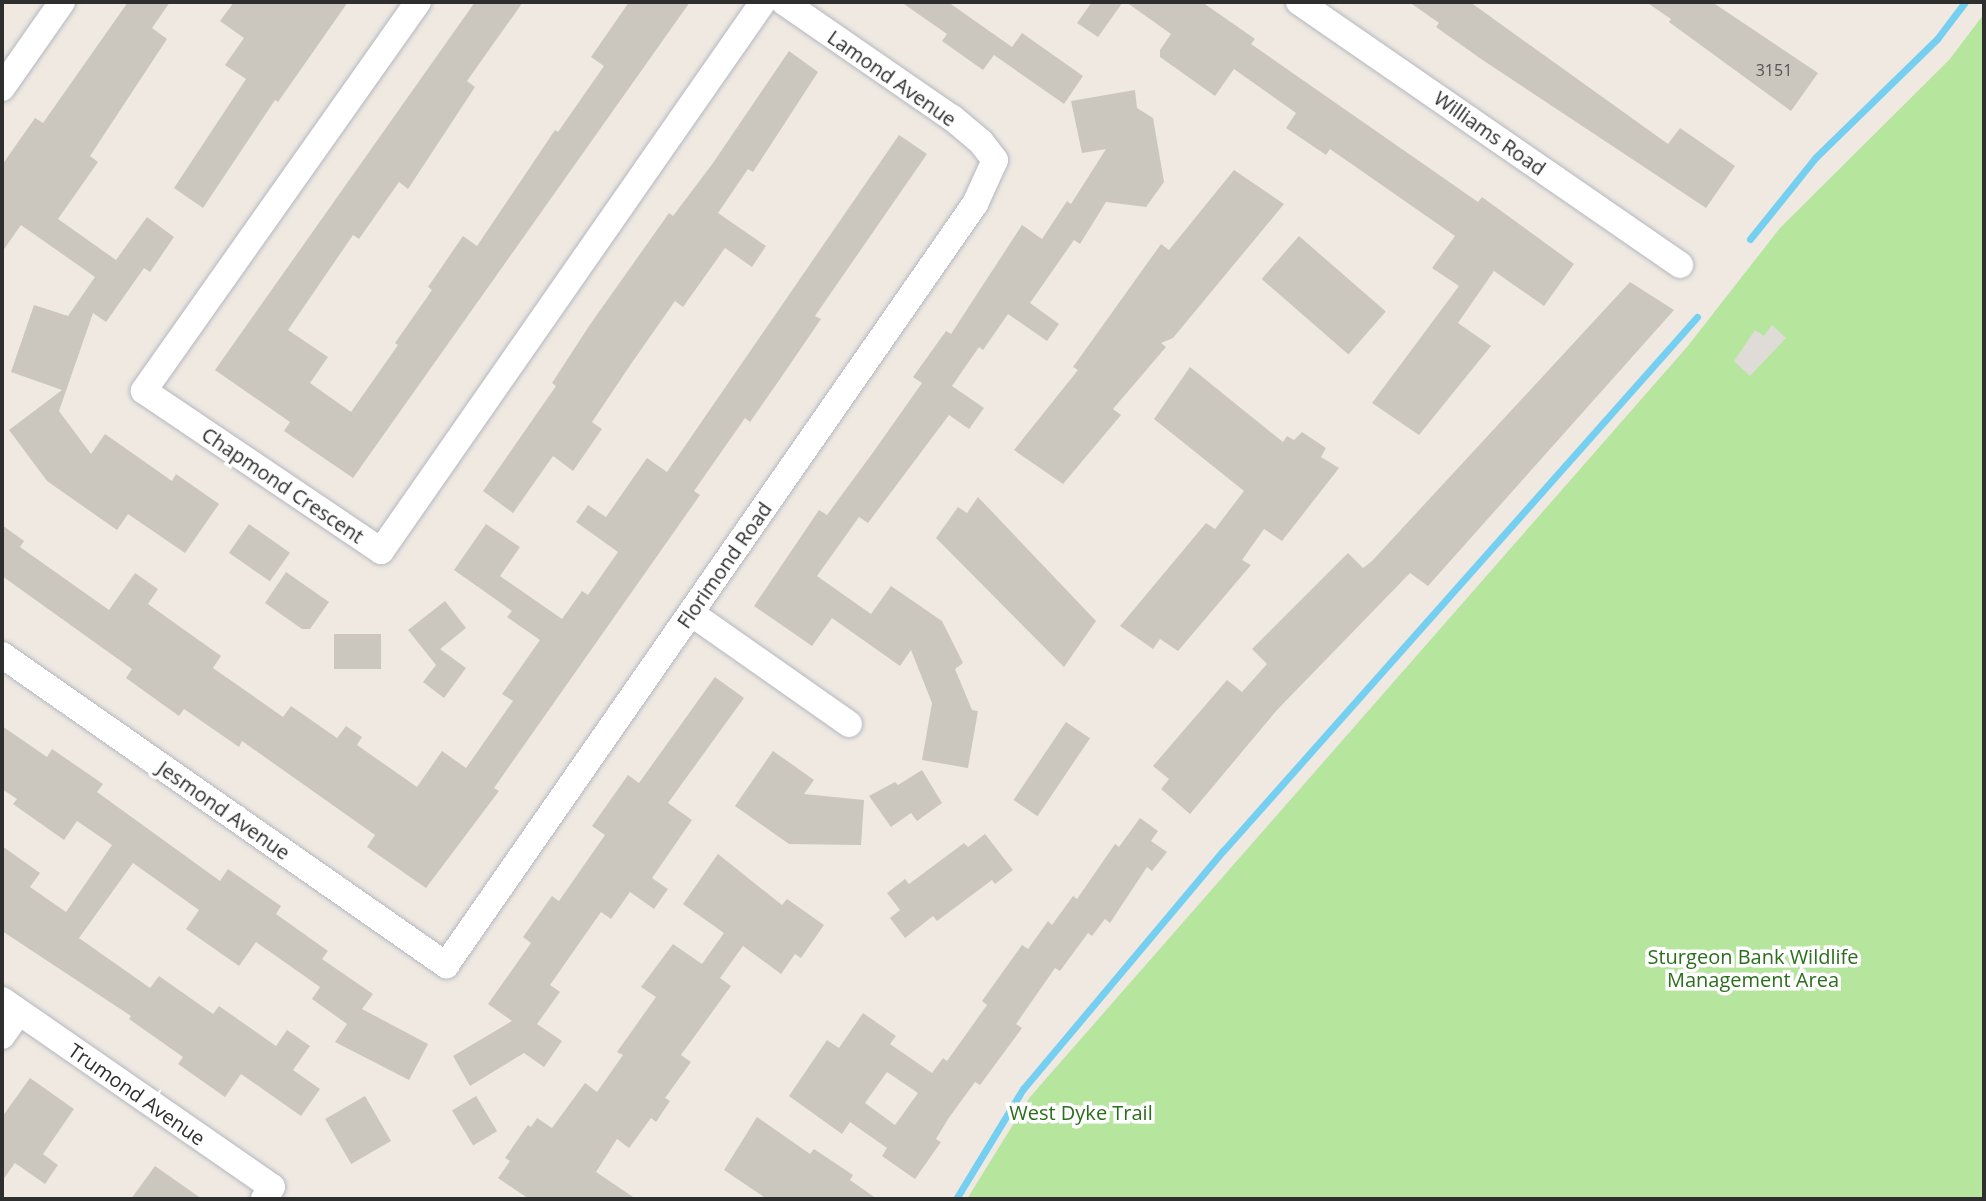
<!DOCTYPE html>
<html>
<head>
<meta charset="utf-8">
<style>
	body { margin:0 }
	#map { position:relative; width:1986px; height:1201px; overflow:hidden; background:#efe9e1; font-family:"Open Sans",sans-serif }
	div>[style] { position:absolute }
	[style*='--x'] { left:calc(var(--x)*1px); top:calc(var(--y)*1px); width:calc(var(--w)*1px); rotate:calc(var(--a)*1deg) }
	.green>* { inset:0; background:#b6e59e }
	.plaza>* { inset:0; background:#dfdcd8 }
	.stream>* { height:7px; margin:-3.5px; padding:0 3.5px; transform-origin:3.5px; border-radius:3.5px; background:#75cff0 }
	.building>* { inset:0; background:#cbc7bf; transform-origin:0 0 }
	.roads { filter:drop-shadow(0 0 2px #b4b7c1) drop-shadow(0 0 2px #b4b7c1) }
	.minor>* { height:26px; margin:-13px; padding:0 13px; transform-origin:13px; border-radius:13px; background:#fff }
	span { translate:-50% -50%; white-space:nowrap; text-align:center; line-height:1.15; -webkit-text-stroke:7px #fff; paint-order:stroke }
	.number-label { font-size:16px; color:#555452 }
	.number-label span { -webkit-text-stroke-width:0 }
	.street-label { font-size:20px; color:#2e2e2e }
	.park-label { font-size:20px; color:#2c6e1b }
	.frame { position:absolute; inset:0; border:4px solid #2e2e2e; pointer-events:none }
</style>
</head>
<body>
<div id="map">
	<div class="green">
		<div style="clip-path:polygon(1984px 14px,1984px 1199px,967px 1199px,1030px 1097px,1687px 347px,1780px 228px,1949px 60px)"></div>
	</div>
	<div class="plaza">
		<div style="clip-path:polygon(1772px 325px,1786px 338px,1750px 376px,1734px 361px,1755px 330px,1764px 336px)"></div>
	</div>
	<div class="stream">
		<div style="--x:1750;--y:239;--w:105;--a:-51.2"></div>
		<div style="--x:1816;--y:157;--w:169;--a:-44.3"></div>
		<div style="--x:1937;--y:39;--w:46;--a:-52.9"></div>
		<div style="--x:956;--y:1199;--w:129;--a:-58.7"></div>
		<div style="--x:1023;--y:1089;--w:311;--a:-50"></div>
		<div style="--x:1223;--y:851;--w:714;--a:-48.41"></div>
	</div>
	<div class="building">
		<div style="clip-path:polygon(128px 2px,170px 2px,152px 28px,167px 39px,90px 156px,98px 162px,58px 219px,116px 260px,147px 217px,174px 237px,150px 272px,144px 268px,106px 322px,93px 313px,59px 411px,91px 454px,105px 434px,172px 481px,176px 474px,219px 504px,185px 553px,128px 514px,117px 530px,47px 481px,9px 430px,62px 390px,11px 372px,34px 305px,68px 316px,95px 277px,21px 225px,2px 252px,2px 165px,35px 118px,43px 123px)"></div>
		<div style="clip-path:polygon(234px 2px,348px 2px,278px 102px,275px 100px,203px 208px,174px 188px,246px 79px,225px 65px,244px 38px,220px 21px)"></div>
		<div style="clip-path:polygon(475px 2px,523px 2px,467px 81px,475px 87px,408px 189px,399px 182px,359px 239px,353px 235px,288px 330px,328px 357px,310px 383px,351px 412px,398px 345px,395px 343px,432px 290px,428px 287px,463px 236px,477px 246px,555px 130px,558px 132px,604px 66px,591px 57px,629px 2px,690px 2px,353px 478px,284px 431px,290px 422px,215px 370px)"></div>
		<div style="clip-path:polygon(901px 2px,948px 2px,1012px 47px,1022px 33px,1083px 76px,1064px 104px,994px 55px,983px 70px,942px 41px,947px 34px)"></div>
		<div style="clip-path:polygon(1092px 2px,1123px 2px,1098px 37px,1077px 23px)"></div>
		<div style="clip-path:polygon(1126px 2px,1202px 2px,1255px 39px,1251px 44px,1478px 202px,1482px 197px,1574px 264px,1544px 306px,1494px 271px,1458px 323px,1491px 346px,1419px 435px,1372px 403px,1459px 286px,1432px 268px,1455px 236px,1330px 149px,1326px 155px,1286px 128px,1296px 113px,1234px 69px,1215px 96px,1160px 57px,1160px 50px,1171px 34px)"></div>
		<div style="clip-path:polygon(1409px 2px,1470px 2px,1668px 144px,1680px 128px,1735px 166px,1706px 208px,1481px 59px,1436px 27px,1439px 23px)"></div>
		<div style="clip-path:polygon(1646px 2px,1712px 2px,1818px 73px,1791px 111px,1669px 22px,1671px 19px)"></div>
		<div style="clip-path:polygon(789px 51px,818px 72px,753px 172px,748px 169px,718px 213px,766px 246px,752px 267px,725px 248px,683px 307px,675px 301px,631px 364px,592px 422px,602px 429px,573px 471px,553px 456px,513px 513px,483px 491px,556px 386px,552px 383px,589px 326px,669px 213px,673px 216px,713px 163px)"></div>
		<div style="clip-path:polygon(1135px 90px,1137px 108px,1153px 118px,1164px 182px,1146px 207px,1106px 202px,1080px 244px,1074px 240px,1030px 303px,1059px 324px,1047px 341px,1008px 314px,983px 350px,979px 347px,952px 386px,984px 408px,969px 429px,949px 415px,868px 523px,859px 517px,817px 576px,871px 614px,891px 586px,942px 621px,963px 663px,955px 669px,972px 710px,978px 711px,968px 768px,922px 760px,932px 703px,911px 650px,900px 666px,832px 618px,812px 646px,754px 606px,819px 510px,827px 515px,874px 451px,922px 383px,913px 377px,946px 331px,951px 334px,1022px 225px,1042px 239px,1067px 201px,1071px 204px,1106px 149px,1082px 153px,1071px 101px)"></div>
		<div style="clip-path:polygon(899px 135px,927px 154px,815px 316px,821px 319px,780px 379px,750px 422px,745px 418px,694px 491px,700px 495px,494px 788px,499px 791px,426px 888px,367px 847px,375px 835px,242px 741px,239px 747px,184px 709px,179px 716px,126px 678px,132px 669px,2px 576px,2px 525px,24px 541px,20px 547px,109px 610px,135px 573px,158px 589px,148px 604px,221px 656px,213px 668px,283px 717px,291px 706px,337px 738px,346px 726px,362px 737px,357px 745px,417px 787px,442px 751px,466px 768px,513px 701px,502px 694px,540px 640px,507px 617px,512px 611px,454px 570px,486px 524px,520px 547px,500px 576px,562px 619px,582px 591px,588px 595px,618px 552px,576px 522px,588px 505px,606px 517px,647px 458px,667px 472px)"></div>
		<div style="clip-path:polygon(1234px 170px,1284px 204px,1173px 338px,1161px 343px,1166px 347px,1113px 409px,1121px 415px,1063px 484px,1014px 450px,1078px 370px,1073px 367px,1161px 244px,1169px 250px)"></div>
		<div style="left:1299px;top:236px;width:115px;height:57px;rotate:41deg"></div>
		<div style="clip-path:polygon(1630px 282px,1674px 310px,1428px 586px,1410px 573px,1277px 710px,1190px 814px,1161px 789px,1169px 779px,1153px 766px,1227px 680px,1242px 692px,1267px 664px,1252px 649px,1348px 553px,1363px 568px,1372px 561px)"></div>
		<div style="clip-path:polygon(1190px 367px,1283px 442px,1287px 436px,1294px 440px,1302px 432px,1326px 448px,1321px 457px,1339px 468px,1282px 541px,1264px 529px,1242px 560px,1251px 565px,1178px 651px,1160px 639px,1153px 649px,1120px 626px,1206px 523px,1215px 529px,1244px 491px,1154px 419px)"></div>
		<div style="clip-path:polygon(978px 497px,1096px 621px,1064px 667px,936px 538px,958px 507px,967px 513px)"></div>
		<div style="left:249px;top:524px;width:50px;height:35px;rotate:35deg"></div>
		<div style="clip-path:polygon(286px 572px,329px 602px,310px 629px,302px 629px,265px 603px)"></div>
		<div style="clip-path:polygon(445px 601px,466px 628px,440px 649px,466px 668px,444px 698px,423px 682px,436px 665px,408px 630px)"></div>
		<div style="left:334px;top:634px;width:47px;height:35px"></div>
		<div style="clip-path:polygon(715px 677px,744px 698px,668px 803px,692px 820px,652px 878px,668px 889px,654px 909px,630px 892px,611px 919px,601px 912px,550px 985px,560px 992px,537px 1024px,562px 1041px,544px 1067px,524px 1053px,470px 1086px,453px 1056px,512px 1021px,488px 1004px,531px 943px,523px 937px,552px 896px,559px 901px,605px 835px,592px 826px,628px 775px,639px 783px)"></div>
		<div style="left:1066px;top:722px;width:29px;height:94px;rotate:34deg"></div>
		<div style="clip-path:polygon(2px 726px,47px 757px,52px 749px,103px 784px,97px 792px,220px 881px,228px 869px,281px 906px,276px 914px,328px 951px,322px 959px,373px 994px,362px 1009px,428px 1044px,409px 1080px,335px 1042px,347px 1024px,312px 999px,320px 987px,256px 942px,239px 966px,186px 929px,199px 910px,133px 863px,79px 938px,150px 988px,159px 976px,213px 1014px,219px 1006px,276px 1046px,287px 1030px,310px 1046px,293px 1070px,320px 1089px,301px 1116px,241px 1074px,225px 1097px,178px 1064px,183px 1057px,129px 1019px,131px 1016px,2px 931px,2px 846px,40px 873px,30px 887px,66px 912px,112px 845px,77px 821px,64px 840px,13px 804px,17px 799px,2px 789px)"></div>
		<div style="clip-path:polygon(773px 751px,814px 780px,804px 794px,864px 800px,861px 845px,789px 844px,735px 806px)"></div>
		<div style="clip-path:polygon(922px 770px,942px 803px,917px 821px,911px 813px,891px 827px,869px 796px,895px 782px,898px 785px)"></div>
		<div style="clip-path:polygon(evenodd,1140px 818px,1158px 831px,1151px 841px,1167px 852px,1152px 871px,1147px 867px,1110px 923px,1105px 919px,1092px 936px,1088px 933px,1060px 971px,1055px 968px,1016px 1024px,1022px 1028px,980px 1085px,975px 1082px,948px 1119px,936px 1139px,941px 1142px,915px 1179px,882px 1156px,887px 1148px,850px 1122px,842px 1134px,789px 1096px,827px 1040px,839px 1048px,863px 1013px,896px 1036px,890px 1044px,932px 1073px,943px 1058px,947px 1061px,987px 1005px,982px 1001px,1022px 945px,1028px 949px,1048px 921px,1052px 925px,1073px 896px,1077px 899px,1115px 844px,1119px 847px,1140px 818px,887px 1072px,918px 1093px,895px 1125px,865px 1103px,887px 1072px)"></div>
		<div style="clip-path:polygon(985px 834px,1013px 870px,995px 884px,992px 880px,937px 921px,933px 916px,905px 938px,890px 918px,900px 910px,887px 893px,905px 879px,909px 884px,964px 843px,968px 847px)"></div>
		<div style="clip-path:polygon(718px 854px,782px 905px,787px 899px,824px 925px,801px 958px,795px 954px,781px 974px,743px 946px,720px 978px,731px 986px,681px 1055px,691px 1062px,665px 1098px,670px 1101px,656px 1122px,651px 1118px,629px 1148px,617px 1139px,596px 1172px,636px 1199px,529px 1199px,498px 1178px,510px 1161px,505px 1158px,528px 1125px,531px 1127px,537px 1118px,552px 1128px,585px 1083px,597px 1092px,623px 1055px,617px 1052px,656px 997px,641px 987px,673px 944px,702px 964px,724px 933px,683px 904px)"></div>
		<div style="clip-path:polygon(30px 1078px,74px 1109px,43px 1154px,58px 1165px,45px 1184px,15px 1163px,2px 1181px,2px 1117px)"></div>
		<div style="left:365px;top:1096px;width:52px;height:46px;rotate:60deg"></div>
		<div style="left:476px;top:1096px;width:41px;height:28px;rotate:59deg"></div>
		<div style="clip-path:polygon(757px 1117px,810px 1154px,814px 1149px,853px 1175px,850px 1180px,877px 1199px,767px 1199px,724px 1170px)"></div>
		<div style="clip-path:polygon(155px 1166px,202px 1199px,131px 1199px)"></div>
	</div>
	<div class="roads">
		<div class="minor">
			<div style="--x:418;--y:2;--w:476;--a:125.2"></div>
			<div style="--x:144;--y:391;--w:286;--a:34"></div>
			<div style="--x:381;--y:551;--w:669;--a:-55.17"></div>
			<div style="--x:1299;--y:2;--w:463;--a:34.6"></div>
			<div style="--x:2;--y:88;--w:105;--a:-55.1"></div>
			<div style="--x:691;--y:613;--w:193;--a:35.1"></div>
			<div style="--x:2;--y:655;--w:542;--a:34.92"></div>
			<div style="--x:446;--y:965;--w:927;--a:-55.2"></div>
			<div style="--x:975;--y:204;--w:48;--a:-65.6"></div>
			<div style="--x:995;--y:160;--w:23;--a:-128"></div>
			<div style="--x:981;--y:142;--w:38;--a:-140"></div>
			<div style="--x:952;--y:118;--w:204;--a:-145.4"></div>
			<div style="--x:2;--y:1000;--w:328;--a:34.7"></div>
			<div style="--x:272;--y:1187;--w:14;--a:124"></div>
			<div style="--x:2;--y:1036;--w:29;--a:-55"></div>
		</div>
	</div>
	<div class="number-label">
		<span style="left:1774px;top:70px">3151</span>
	</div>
	<div class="street-label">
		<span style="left:892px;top:78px;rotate:35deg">Lamond Avenue</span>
		<span style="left:1490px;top:133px;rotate:35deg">Williams Road</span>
		<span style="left:283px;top:485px;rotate:34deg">Chapmond Crescent</span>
		<span style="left:724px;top:565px;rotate:-55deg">Florimond Road</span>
		<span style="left:224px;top:810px;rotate:35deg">Jesmond Avenue</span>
		<span style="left:137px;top:1094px;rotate:35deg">Trumond Avenue</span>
	</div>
	<div class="park-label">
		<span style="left:1753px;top:968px">Sturgeon Bank Wildlife<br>Management Area</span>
		<span style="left:1081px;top:1112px">West Dyke Trail</span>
	</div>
	<div class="frame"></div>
</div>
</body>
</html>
